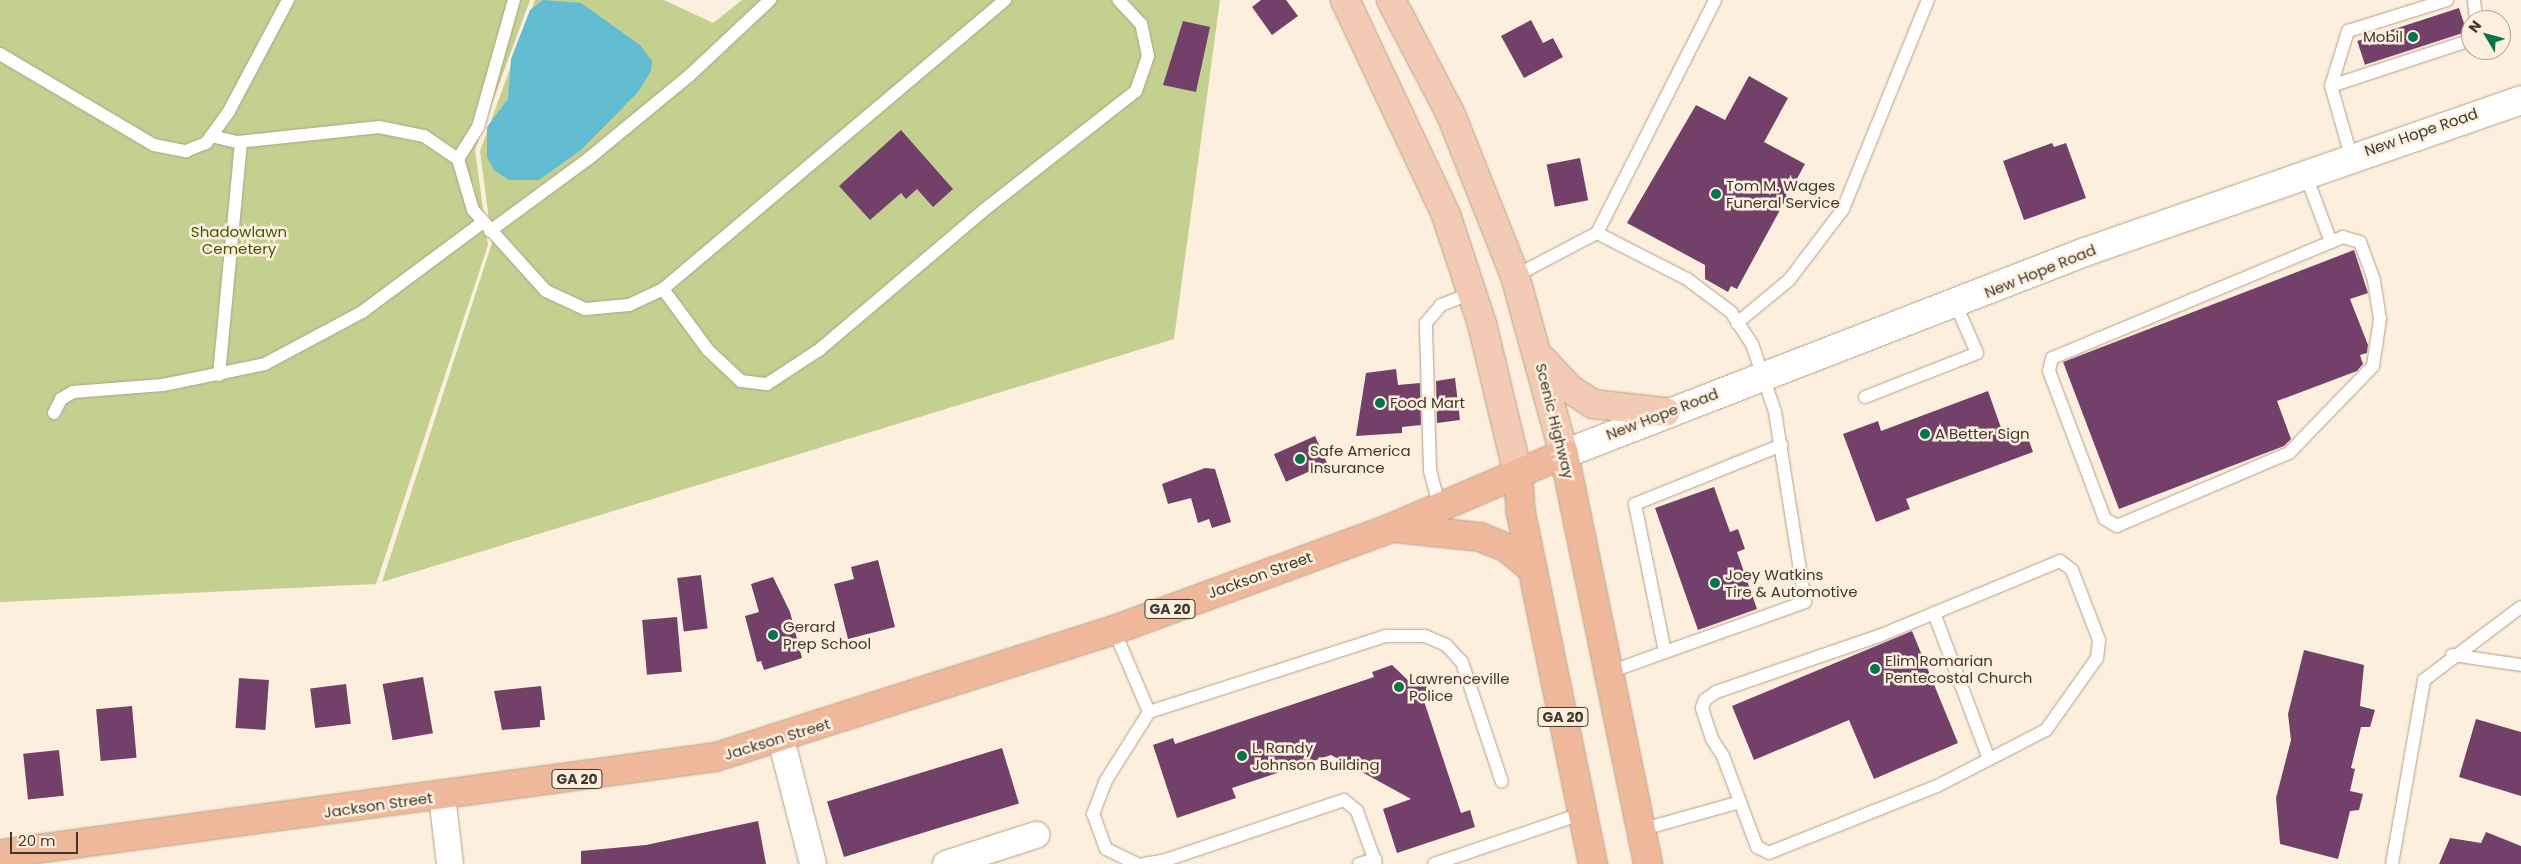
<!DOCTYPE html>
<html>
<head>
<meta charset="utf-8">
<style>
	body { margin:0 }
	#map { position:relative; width:2521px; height:864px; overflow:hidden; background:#fcefde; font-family:Poppins,sans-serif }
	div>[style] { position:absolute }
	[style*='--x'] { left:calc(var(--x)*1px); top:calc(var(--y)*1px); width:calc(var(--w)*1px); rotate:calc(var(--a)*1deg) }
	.green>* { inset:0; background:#c3d090 }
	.water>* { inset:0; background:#61bcd2 }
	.building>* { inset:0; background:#734069; transform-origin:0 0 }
	.roads { filter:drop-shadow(0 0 1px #b49f85) drop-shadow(0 0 1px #b49f85) }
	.service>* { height:12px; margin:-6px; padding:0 6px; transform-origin:6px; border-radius:6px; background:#fff }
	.minor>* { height:26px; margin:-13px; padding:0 13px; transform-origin:13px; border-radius:13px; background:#fff }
	.tertiary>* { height:28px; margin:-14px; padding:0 14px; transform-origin:14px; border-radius:14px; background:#fff }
	.primary>* { height:28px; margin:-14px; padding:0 14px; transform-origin:14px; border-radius:14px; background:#f3cab4 }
	.trunk>* { height:28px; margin:-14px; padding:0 14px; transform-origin:14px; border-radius:14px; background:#efb89b }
	.dots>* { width:14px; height:14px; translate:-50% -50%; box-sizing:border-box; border:2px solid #fcefde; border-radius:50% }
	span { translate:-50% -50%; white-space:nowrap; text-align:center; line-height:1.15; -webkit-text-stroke:5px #fcefde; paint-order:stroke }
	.shield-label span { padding:1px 4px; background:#fcefde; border:1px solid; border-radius:4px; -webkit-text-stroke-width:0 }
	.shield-label { font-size:14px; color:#41382d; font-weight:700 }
	.poi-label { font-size:15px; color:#41382d }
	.right { translate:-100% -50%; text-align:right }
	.left { translate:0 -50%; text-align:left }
	.street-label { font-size:15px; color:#41382d }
	.park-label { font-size:15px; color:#4a5502 }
	.north { position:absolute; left:2461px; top:10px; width:50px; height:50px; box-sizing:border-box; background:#fcefde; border:1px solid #b1a697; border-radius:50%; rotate:307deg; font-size:14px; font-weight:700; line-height:20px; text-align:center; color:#41382d }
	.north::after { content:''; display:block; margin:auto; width:18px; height:22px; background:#05744d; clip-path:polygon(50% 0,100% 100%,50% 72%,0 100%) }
	.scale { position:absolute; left:10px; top:832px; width:68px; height:22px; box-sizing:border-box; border:2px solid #41382d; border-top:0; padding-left:6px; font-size:15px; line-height:18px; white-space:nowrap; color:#41382d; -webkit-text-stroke:4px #fcefde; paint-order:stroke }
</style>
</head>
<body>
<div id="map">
	<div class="green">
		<div style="clip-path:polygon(0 0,530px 0,475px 150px,488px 245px,376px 584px,0 602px)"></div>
		<div style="clip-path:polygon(535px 0,664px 0,713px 23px,742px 0,1220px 0,1174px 339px,382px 582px,492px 243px,480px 151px)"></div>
	</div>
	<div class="water">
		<div style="clip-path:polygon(543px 0,581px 3px,640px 45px,652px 61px,651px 71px,638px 92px,581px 150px,539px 180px,509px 180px,494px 170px,487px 157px,487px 127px,508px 99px,511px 59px,530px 10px)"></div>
	</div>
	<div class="building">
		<div style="clip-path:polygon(1261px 0,1286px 0,1298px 16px,1272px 35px,1252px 7px)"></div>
		<div style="left:2459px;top:8px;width:25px;height:107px;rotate:72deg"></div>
		<div style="clip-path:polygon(1531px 20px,1543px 43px,1553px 38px,1563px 57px,1524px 78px,1501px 36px)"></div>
		<div style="clip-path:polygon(1183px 21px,1210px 27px,1196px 92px,1163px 85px)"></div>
		<div style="clip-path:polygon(1749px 76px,1788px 98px,1764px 142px,1805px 164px,1737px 289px,1731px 286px,1728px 292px,1705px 279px,1705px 265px,1627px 223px,1696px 105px,1725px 120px)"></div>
		<div style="clip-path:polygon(901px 130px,953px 189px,933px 207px,917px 189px,906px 199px,901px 193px,870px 220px,839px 186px)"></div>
		<div style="clip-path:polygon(2052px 143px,2054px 147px,2066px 143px,2086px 198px,2024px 220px,2003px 161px)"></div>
		<div style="left:1580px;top:158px;width:43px;height:34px;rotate:79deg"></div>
		<div style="clip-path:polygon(2354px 250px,2368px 293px,2350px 299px,2368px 345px,2367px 353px,2360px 355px,2363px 364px,2357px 371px,2277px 401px,2291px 439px,2284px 446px,2119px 509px,2063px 362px)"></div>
		<div style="clip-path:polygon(1396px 369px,1398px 385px,1420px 383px,1421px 425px,1402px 427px,1402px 433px,1356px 436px,1366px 373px)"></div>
		<div style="clip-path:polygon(1455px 378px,1460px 420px,1437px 423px,1436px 381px)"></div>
		<div style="clip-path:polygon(1988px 391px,2005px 439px,2026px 432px,2033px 452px,1906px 499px,1910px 509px,1876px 522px,1843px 434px,1878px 421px,1881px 431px)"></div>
		<div style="left:1315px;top:436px;width:30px;height:45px;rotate:66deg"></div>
		<div style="clip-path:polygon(1205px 468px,1215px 469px,1231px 522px,1212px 528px,1209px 519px,1198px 523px,1191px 498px,1168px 504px,1162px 484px)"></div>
		<div style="clip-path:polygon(1714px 487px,1730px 532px,1738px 529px,1745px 549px,1737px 552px,1757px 609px,1698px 630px,1655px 508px)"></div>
		<div style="clip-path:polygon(878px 560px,895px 627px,848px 639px,834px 584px,854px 579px,851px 567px)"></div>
		<div style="left:701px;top:575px;width:54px;height:24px;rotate:83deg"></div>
		<div style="clip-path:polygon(773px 577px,790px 612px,802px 658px,764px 670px,761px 661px,757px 662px,745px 616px,759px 612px,751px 584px)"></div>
		<div style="left:677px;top:617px;width:55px;height:35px;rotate:85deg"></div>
		<div style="clip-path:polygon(1912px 631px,1958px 743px,1874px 779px,1849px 720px,1754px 760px,1732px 706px)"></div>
		<div style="clip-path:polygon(2304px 650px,2364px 665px,2360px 706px,2375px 710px,2370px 727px,2361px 727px,2351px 768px,2355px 769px,2350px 791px,2363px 794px,2359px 810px,2350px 811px,2338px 859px,2280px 844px,2276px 798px,2291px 740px,2288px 714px)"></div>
		<div style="clip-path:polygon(1392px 665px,1414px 686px,1425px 682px,1431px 698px,1424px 701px,1461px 813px,1470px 810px,1475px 827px,1397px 853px,1383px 809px,1411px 799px,1331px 755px,1232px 788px,1236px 798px,1177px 818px,1153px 745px,1173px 738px,1175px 744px,1374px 677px,1372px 672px)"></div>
		<div style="left:423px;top:677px;width:57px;height:41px;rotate:80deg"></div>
		<div style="left:239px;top:678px;width:30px;height:50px;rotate:4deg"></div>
		<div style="left:346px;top:684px;width:40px;height:36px;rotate:83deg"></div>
		<div style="clip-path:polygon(541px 686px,545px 720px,540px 720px,540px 727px,502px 730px,494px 691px)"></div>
		<div style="left:132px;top:706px;width:52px;height:36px;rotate:85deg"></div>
		<div style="clip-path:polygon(2476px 719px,2521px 732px,2521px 796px,2459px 777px)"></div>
		<div style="left:1002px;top:748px;width:58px;height:183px;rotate:73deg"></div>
		<div style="left:59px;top:750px;width:46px;height:36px;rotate:84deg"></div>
		<div style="clip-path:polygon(758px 821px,766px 864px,581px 864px,581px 851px,646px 845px)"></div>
		<div style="clip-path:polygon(2486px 832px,2521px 846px,2521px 864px,2439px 864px,2450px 838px,2481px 843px)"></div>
	</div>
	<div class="roads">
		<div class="service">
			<div style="--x:1005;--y:0;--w:448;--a:139.8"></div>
			<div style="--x:663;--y:289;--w:76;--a:53.6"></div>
			<div style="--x:708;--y:350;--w:45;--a:43.2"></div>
			<div style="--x:741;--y:381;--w:26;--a:7"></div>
			<div style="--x:767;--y:384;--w:62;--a:-33.2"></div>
			<div style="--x:819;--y:350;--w:216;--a:-40.3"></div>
			<div style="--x:984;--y:210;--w:193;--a:-38.1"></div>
			<div style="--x:1136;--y:91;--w:37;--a:-71"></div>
			<div style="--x:1148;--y:56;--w:33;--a:-102"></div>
			<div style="--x:1141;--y:24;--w:33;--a:-133"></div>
			<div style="--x:2474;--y:0;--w:20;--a:84"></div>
			<div style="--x:0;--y:54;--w:179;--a:30.6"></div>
			<div style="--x:154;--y:145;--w:33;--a:11"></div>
			<div style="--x:186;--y:151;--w:22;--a:-22"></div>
			<div style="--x:206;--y:143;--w:39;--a:-54"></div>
			<div style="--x:229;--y:111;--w:126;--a:-62"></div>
			<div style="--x:2331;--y:86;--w:147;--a:-18.2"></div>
			<div style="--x:211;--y:136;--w:28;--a:13"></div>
			<div style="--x:238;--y:142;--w:142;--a:-6.1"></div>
			<div style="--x:379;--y:127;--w:46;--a:11.3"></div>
			<div style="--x:424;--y:136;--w:41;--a:34.1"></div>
			<div style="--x:458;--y:159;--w:53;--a:73.6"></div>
			<div style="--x:473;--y:210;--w:109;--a:48"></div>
			<div style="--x:546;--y:291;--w:43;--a:24.8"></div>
			<div style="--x:585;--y:309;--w:44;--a:-5.2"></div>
			<div style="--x:629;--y:305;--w:38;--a:-25"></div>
			<div style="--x:2351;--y:156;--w:73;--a:-105.9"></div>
			<div style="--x:2331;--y:86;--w:58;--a:-72.8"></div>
			<div style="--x:2348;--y:31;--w:104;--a:-17.4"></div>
			<div style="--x:458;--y:159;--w:38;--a:-58"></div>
			<div style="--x:478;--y:127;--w:132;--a:-74.2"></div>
			<div style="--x:2305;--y:173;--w:74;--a:69.4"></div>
			<div style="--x:2331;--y:242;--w:302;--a:157.4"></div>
			<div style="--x:2052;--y:358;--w:13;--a:103"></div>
			<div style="--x:2049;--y:371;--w:158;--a:69.3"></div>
			<div style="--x:2105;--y:519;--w:14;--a:30"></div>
			<div style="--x:2117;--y:526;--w:187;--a:-23"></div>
			<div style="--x:2289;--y:453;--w:121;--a:-46"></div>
			<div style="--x:2373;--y:366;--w:48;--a:-81.5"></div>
			<div style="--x:2380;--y:319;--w:39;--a:-99"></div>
			<div style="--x:2374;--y:280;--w:40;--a:-110.2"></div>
			<div style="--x:2360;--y:242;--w:18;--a:-164"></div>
			<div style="--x:2343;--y:237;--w:13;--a:157"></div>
			<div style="--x:490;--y:231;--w:122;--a:-36.3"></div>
			<div style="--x:588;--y:159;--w:132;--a:-39.5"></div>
			<div style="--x:690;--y:75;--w:110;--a:-43.2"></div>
			<div style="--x:1597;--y:233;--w:261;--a:-63.1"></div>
			<div style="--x:1515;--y:276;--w:93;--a:-27.7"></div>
			<div style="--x:1597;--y:233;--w:101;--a:27.1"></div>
			<div style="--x:1687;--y:279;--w:55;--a:36.9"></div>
			<div style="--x:1731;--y:312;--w:38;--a:57"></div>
			<div style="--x:1752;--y:344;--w:72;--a:71.3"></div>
			<div style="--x:1775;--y:412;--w:192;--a:81"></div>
			<div style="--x:1805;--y:602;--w:208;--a:160.3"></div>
			<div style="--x:1737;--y:323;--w:67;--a:-39.6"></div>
			<div style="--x:1789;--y:280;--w:89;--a:-52.7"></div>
			<div style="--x:1843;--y:209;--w:226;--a:-67.9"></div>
			<div style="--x:219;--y:375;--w:234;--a:-84.6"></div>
			<div style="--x:1865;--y:397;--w:120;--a:-21.4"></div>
			<div style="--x:1977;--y:353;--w:52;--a:-113.6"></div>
			<div style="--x:54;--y:413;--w:16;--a:-63"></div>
			<div style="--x:61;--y:399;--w:14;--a:-30"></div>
			<div style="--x:73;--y:392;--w:90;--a:-4.4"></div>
			<div style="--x:163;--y:385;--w:104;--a:-11.6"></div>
			<div style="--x:265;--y:364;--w:110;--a:-28.2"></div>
			<div style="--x:362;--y:312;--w:151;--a:-36.6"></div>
			<div style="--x:1440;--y:508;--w:39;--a:-105"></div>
			<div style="--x:1430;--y:470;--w:147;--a:-91.6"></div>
			<div style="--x:1426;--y:323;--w:23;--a:-50"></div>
			<div style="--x:1441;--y:305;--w:33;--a:-21"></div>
			<div style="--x:2060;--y:561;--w:15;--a:37"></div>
			<div style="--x:2072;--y:570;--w:75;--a:68.9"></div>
			<div style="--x:2099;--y:640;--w:18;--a:96"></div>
			<div style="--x:2097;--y:658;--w:88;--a:125.3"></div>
			<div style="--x:2046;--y:730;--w:123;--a:152.8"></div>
			<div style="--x:1937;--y:786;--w:181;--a:158.3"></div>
			<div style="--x:1769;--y:853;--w:13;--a:-153"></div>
			<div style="--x:1757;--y:847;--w:97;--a:-110.5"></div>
			<div style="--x:1723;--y:756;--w:20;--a:-123"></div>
			<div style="--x:1712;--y:739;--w:33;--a:-108"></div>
			<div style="--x:1702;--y:708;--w:9;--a:-69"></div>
			<div style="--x:1705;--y:700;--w:14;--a:-36"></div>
			<div style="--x:1716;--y:692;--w:172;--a:-19"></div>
			<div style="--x:1879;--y:636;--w:196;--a:-22.5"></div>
			<div style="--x:1934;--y:613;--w:156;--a:69.4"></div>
			<div style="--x:1114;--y:630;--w:89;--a:66.9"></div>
			<div style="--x:1665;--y:652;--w:151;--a:-101.5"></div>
			<div style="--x:1635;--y:504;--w:158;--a:-21.9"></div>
			<div style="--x:2452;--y:655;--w:70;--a:8.2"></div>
			<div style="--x:1640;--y:830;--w:104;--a:-15.6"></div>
			<div style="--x:1166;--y:860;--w:188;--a:-18.6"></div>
			<div style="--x:1344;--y:800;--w:17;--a:40"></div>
			<div style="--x:1357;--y:811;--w:56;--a:70.3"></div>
			<div style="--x:1137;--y:864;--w:34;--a:-154"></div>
			<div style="--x:1106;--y:849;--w:37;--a:-110"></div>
			<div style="--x:1093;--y:814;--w:34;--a:-69"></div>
			<div style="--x:1105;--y:782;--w:83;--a:-57.8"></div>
			<div style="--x:1149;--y:712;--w:249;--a:-17.8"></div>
			<div style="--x:1386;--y:636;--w:39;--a:0"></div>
			<div style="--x:1425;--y:636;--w:23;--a:23"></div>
			<div style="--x:1446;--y:645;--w:23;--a:47"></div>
			<div style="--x:1462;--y:662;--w:126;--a:71.6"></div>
			<div style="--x:1144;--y:864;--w:22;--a:-10"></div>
			<div style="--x:1166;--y:860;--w:4;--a:63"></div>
			<div style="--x:1359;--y:864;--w:17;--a:-17"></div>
			<div style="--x:1434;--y:864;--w:155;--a:-18.8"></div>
			<div style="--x:2392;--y:864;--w:187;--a:-80.1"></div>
			<div style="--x:2424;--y:680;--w:121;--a:-37"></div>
		</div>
		<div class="minor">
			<div style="--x:781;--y:739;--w:129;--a:75.6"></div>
			<div style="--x:442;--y:796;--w:68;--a:83.3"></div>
			<div style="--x:946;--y:864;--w:95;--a:-17.9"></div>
		</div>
		<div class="tertiary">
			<div style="--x:1564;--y:454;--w:559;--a:-21.19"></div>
			<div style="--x:2085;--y:252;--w:462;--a:-19.2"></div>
		</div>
		<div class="primary">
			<div style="--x:1345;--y:0;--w:238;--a:64.8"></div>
			<div style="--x:1446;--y:215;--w:115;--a:71.7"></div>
			<div style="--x:1482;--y:324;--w:154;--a:76.5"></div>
			<div style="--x:1391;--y:0;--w:130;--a:62.4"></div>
			<div style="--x:1451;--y:115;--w:173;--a:68.3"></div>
			<div style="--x:1515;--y:276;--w:185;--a:74.6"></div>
			<div style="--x:1543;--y:360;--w:40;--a:47"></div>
			<div style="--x:1570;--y:389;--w:27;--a:33"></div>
			<div style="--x:1593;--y:404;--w:73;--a:6.3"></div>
		</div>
		<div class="trunk">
			<div style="--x:1518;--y:474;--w:39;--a:86"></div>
			<div style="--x:1521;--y:513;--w:358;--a:78.4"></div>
			<div style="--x:1395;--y:528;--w:85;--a:6"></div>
			<div style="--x:1480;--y:537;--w:29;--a:22"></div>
			<div style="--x:1507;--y:548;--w:34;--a:40"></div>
			<div style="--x:0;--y:854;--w:723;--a:-7.72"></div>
			<div style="--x:716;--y:757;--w:418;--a:-17.7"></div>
			<div style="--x:1114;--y:630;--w:295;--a:-20.2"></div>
			<div style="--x:1391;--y:528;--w:188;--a:-23.2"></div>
			<div style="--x:1564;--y:454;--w:419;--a:78.4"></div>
		</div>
	</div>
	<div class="dots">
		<div style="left:2413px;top:37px;background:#05744d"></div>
		<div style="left:1716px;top:194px;background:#05744d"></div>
		<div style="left:1380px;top:403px;background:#05744d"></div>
		<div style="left:1925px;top:434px;background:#05744d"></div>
		<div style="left:1300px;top:459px;background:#05744d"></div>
		<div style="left:1715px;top:583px;background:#05744d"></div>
		<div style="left:773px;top:635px;background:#05744d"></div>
		<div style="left:1875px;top:669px;background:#05744d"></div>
		<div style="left:1399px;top:687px;background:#05744d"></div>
		<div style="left:1242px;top:756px;background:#05744d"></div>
	</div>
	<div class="shield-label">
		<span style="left:1170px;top:609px">GA 20</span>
		<span style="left:1563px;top:717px">GA 20</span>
		<span style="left:577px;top:779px">GA 20</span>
	</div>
	<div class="poi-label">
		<span class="right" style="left:2403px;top:37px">Mobil</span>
		<span class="left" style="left:1726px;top:194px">Tom M. Wages<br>Funeral Service</span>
		<span class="left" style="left:1390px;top:403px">Food Mart</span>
		<span class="left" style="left:1935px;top:434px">A Better Sign</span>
		<span class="left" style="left:1310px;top:459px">Safe America<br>Insurance</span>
		<span class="left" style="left:1725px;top:583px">Joey Watkins<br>Tire &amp; Automotive</span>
		<span class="left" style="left:783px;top:635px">Gerard<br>Prep School</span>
		<span class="left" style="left:1885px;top:669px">Elim Romarian<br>Pentecostal Church</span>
		<span class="left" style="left:1409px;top:687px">Lawrenceville<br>Police</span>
		<span class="left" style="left:1252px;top:756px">L. Randy<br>Johnson Building</span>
	</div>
	<div class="street-label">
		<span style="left:2421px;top:132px;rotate:-19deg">New Hope Road</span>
		<span style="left:2040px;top:271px;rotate:-22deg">New Hope Road</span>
		<span style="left:1662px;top:414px;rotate:-21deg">New Hope Road</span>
		<span style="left:1555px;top:421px;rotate:76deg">Scenic Highway</span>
		<span style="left:1260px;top:575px;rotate:-20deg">Jackson Street</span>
		<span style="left:777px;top:739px;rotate:-17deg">Jackson Street</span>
		<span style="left:378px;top:805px;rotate:-8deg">Jackson Street</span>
	</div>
	<div class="park-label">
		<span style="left:239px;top:240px">Shadowlawn<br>Cemetery</span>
	</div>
	<div class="north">N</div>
	<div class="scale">20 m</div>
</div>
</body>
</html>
